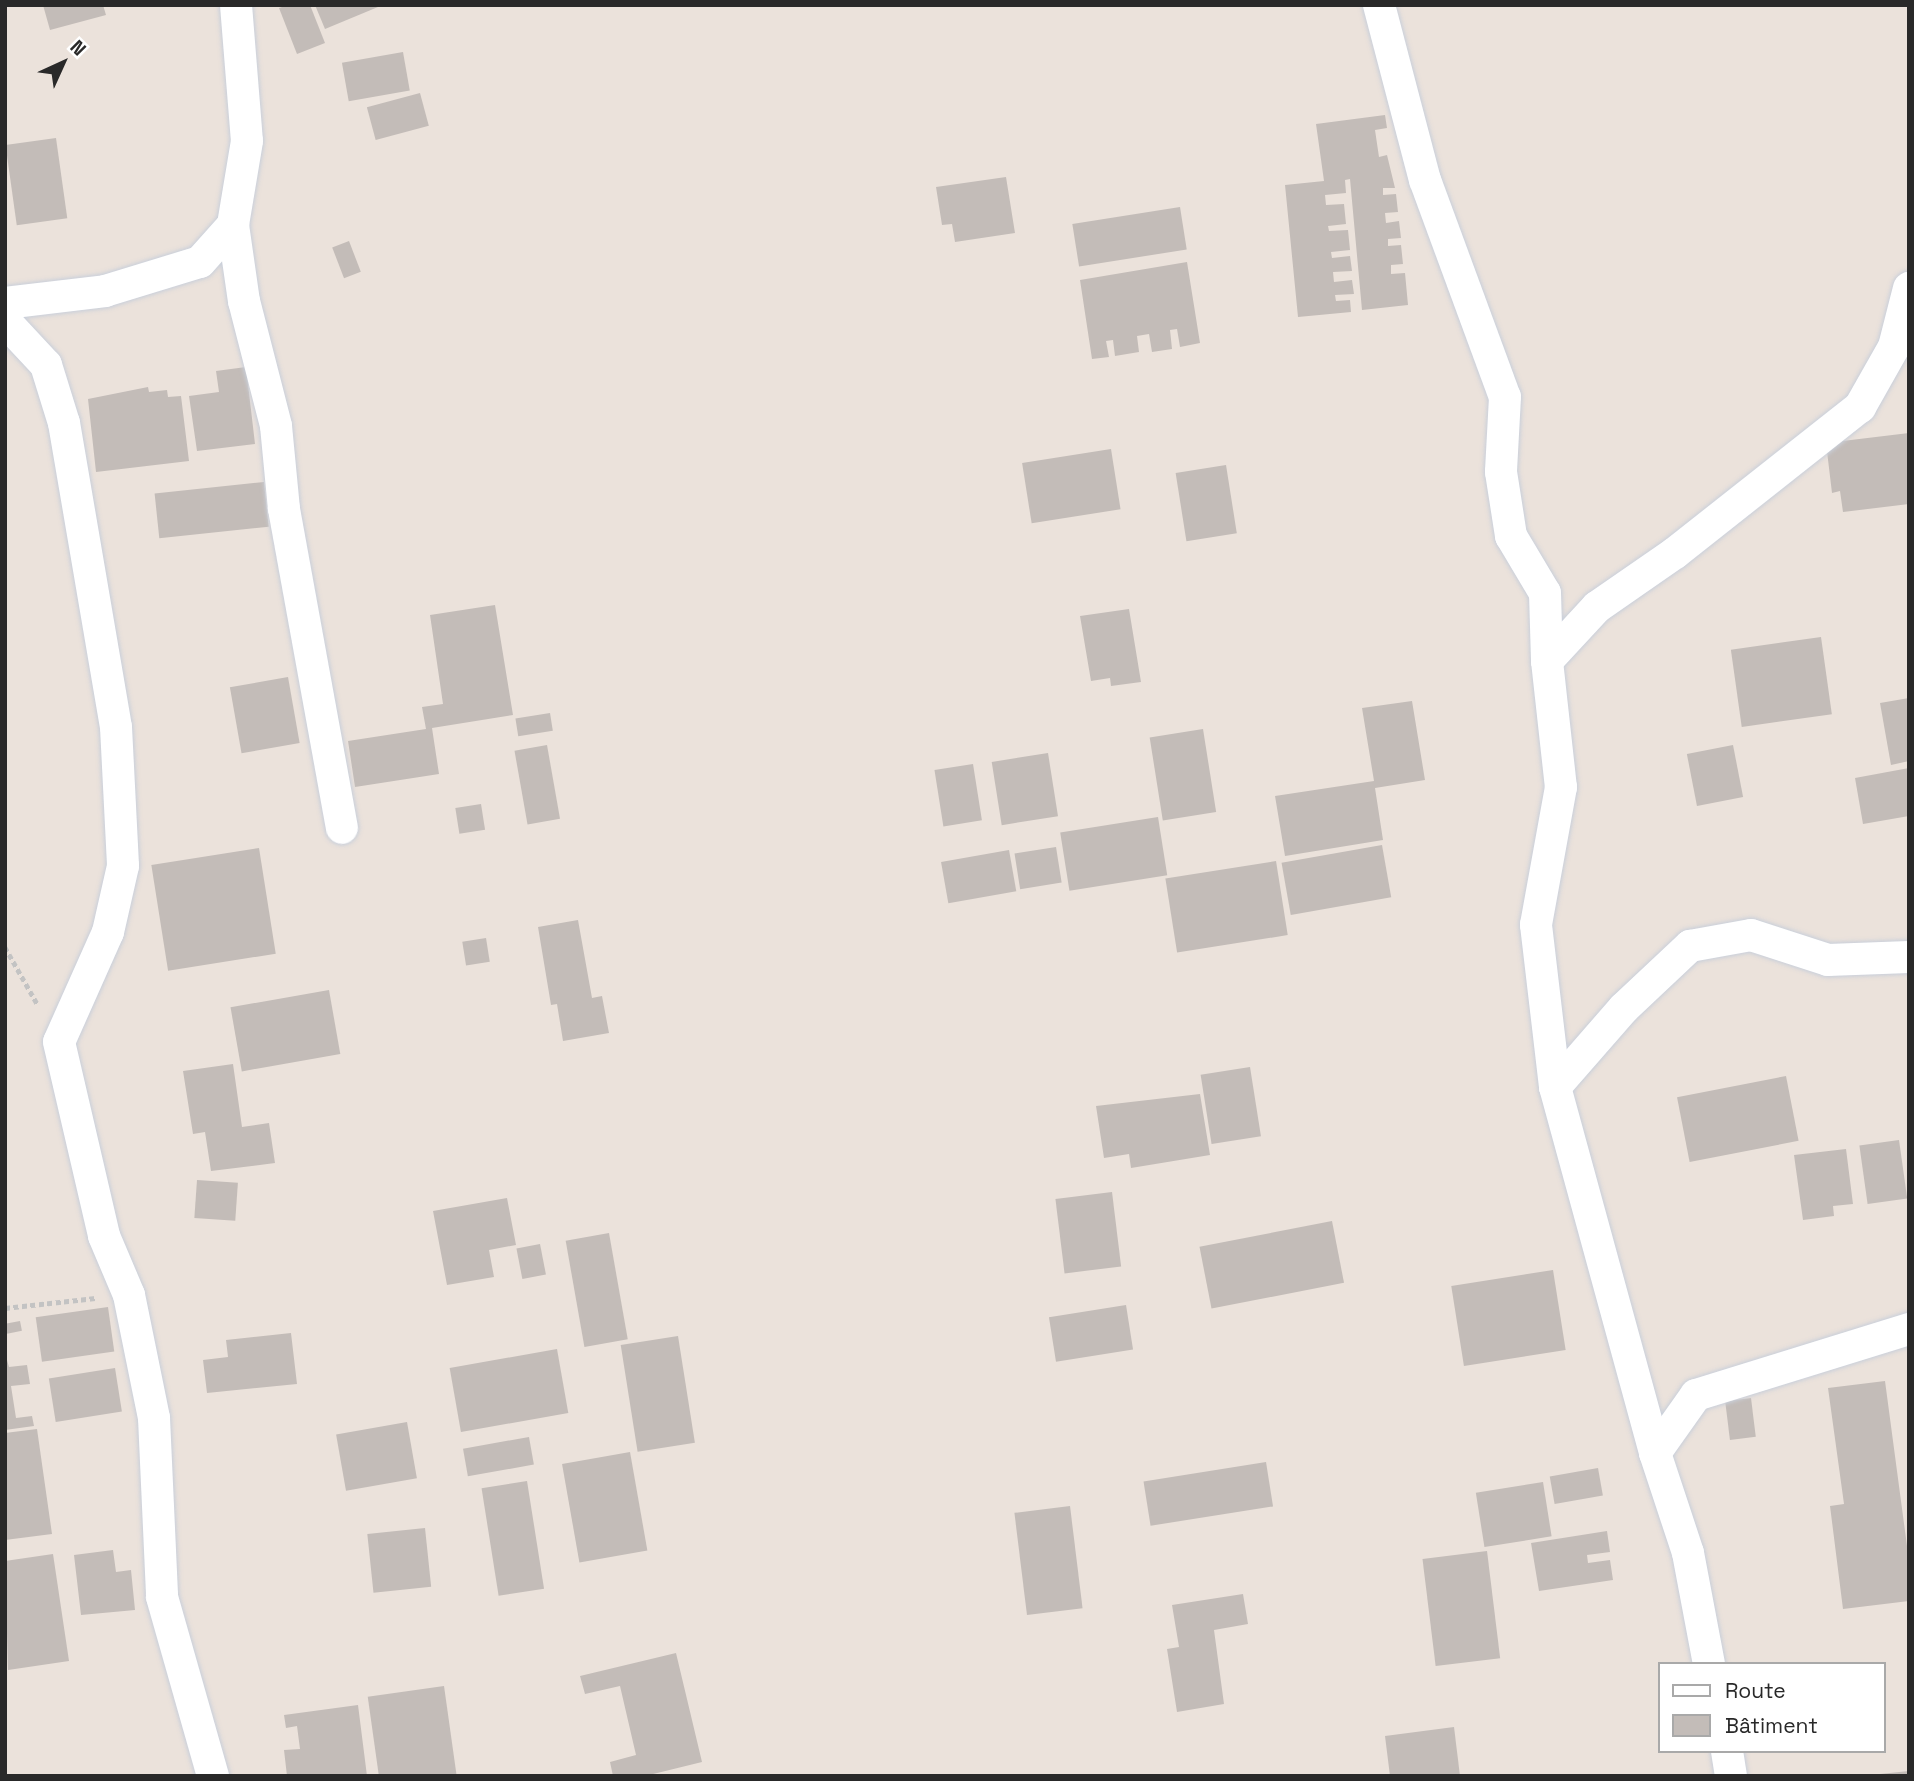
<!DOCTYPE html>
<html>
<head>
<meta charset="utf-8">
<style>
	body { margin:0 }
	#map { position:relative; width:1914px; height:1781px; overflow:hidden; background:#ebe2db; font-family:"Space Grotesk",sans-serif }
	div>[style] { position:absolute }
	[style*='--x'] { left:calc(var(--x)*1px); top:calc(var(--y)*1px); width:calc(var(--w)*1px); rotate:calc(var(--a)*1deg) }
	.building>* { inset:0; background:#c3bcb8; transform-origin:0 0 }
	.path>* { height:4.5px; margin-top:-2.25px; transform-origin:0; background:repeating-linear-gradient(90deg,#c3c3c3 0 5px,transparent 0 8.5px) }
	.roads { filter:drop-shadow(0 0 2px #c9cfda) drop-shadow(0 0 2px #c9cfda) }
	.minor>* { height:32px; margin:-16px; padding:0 16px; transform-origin:16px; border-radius:16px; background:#fff }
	span { translate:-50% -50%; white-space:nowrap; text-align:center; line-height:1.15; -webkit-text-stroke:5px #fff; paint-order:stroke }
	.frame { position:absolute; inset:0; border:7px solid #292929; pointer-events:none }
	.legend { position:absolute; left:1658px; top:1662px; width:228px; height:91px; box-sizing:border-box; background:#fff; border:2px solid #a9a9a9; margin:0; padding:9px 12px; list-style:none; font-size:21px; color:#292929 }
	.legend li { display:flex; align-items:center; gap:14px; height:35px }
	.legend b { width:35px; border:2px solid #a9a9a9 }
	.north { position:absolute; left:28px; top:28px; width:70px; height:70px; -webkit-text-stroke:5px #fff; paint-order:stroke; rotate:45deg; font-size:19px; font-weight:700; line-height:28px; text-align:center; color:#292929 }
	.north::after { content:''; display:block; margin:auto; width:24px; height:32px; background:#292929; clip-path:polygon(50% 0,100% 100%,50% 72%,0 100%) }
</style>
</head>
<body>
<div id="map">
	<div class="building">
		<div style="clip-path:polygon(43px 5px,103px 5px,106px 15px,50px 30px)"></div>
		<div style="clip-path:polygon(288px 5px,310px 5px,325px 43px,297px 54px,279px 8px)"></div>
		<div style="clip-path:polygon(315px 5px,377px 5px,378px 7px,325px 29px)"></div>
		<div style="left:403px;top:52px;width:39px;height:62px;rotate:80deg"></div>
		<div style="left:420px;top:93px;width:34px;height:55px;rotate:75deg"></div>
		<div style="clip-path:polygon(1385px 115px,1387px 128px,1375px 130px,1379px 157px,1387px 155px,1395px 188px,1383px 188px,1383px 195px,1396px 194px,1398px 212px,1385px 213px,1386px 223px,1399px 221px,1401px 238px,1388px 239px,1388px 246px,1401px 245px,1403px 264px,1391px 265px,1391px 274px,1405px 273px,1408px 305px,1362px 310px,1350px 179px,1345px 180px,1346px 193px,1325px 195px,1326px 205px,1344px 204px,1346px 224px,1328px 226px,1329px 231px,1348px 230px,1350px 250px,1331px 252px,1332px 258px,1350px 256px,1352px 271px,1333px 272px,1334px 282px,1352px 280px,1354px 294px,1335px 295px,1336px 301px,1350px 300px,1351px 312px,1298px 317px,1285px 185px,1324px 181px,1316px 124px)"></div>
		<div style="left:56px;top:138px;width:81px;height:51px;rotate:82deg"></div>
		<div style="clip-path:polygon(1006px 177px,1015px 233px,955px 242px,952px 224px,942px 225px,936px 187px)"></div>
		<div style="left:1180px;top:207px;width:43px;height:109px;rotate:81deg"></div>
		<div style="left:349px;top:241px;width:33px;height:18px;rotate:69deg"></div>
		<div style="clip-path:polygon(1187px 262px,1200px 343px,1180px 347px,1177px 329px,1170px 330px,1172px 349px,1152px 352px,1149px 334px,1137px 336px,1139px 352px,1115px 356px,1113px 340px,1106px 341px,1109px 357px,1092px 359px,1080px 280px)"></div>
		<div style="clip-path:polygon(246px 367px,255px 444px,197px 451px,189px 396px,219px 392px,216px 371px)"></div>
		<div style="clip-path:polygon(148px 387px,149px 392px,167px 390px,168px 397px,181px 396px,189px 461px,96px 472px,88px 399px)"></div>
		<div style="clip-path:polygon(1909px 433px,1909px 504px,1843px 512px,1840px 491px,1832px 493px,1826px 443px)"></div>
		<div style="left:1111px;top:449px;width:61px;height:90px;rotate:81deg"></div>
		<div style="left:1226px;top:465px;width:69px;height:51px;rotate:81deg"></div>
		<div style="left:264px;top:482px;width:45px;height:110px;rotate:84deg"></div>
		<div style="clip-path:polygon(495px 605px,513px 715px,432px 728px,439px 774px,355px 787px,348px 741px,426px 729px,422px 707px,443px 704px,430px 615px)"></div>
		<div style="clip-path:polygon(1129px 609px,1141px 682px,1111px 686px,1110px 678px,1091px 681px,1080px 616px)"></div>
		<div style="left:1821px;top:637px;width:78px;height:91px;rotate:82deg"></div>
		<div style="left:288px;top:677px;width:67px;height:59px;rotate:80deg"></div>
		<div style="clip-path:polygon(1909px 698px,1909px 761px,1891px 765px,1880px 703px)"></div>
		<div style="clip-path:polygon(1412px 701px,1425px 780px,1375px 788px,1383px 840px,1285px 856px,1275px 796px,1374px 781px,1362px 708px)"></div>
		<div style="left:550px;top:713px;width:18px;height:35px;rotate:81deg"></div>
		<div style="left:1203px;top:729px;width:84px;height:54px;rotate:81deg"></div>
		<div style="left:547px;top:745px;width:75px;height:33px;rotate:80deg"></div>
		<div style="left:1733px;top:745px;width:53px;height:47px;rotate:79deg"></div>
		<div style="left:1048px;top:753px;width:64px;height:57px;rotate:81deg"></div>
		<div style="left:973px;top:764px;width:57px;height:39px;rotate:81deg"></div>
		<div style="clip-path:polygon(1909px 768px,1909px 816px,1863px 824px,1855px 778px)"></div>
		<div style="left:481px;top:804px;width:26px;height:26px;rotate:81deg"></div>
		<div style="left:1158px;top:817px;width:59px;height:99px;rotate:81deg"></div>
		<div style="left:1382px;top:845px;width:53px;height:102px;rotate:80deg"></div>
		<div style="left:1056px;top:847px;width:36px;height:42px;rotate:81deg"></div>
		<div style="left:259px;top:848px;width:107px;height:109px;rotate:81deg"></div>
		<div style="left:1009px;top:850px;width:42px;height:69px;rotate:80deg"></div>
		<div style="left:1276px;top:861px;width:75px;height:112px;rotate:81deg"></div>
		<div style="clip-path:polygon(578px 920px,592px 998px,602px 996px,609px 1033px,563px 1041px,557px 1004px,551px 1005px,538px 927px)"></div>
		<div style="left:486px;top:938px;width:24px;height:24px;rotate:81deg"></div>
		<div style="left:329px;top:990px;width:65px;height:100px;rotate:80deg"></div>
		<div style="clip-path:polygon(233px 1064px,242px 1127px,269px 1123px,275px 1163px,211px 1171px,205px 1132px,193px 1134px,183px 1071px)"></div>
		<div style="left:1250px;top:1067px;width:70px;height:50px;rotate:81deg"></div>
		<div style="left:1786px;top:1076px;width:66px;height:111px;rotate:79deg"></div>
		<div style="clip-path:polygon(1200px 1094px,1210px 1155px,1131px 1168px,1129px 1154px,1104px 1158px,1096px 1106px)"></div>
		<div style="left:1899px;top:1140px;width:59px;height:40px;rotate:82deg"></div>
		<div style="clip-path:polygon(1846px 1149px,1853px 1204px,1833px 1206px,1834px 1216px,1803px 1220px,1794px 1155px)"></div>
		<div style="left:197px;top:1180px;width:41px;height:38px;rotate:4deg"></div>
		<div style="left:1112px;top:1192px;width:75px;height:57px;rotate:83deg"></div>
		<div style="clip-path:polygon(507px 1198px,516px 1245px,489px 1250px,494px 1277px,447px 1285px,433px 1211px)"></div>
		<div style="left:1332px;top:1221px;width:63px;height:135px;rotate:79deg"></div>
		<div style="left:609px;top:1233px;width:108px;height:44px;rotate:80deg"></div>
		<div style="left:540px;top:1244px;width:31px;height:24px;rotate:79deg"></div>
		<div style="left:1553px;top:1270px;width:81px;height:103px;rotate:81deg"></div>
		<div style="left:1126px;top:1305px;width:45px;height:78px;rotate:81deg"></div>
		<div style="left:108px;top:1307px;width:45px;height:73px;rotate:82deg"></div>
		<div style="left:20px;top:1321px;width:10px;height:15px;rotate:79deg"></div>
		<div style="clip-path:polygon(291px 1333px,297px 1384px,207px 1393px,203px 1360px,228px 1357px,226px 1340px)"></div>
		<div style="left:678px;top:1336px;width:108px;height:58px;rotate:81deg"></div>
		<div style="left:557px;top:1349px;width:65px;height:109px;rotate:80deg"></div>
		<div style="clip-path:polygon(5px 1353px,9px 1367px,27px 1365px,30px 1384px,11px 1386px,16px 1418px,32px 1416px,34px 1426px,5px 1430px)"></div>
		<div style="left:115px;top:1368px;width:44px;height:67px;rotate:81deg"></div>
		<div style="clip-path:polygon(1885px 1381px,1909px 1561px,1909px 1601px,1843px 1609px,1830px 1506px,1844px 1504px,1828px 1388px)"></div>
		<div style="left:1751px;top:1398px;width:39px;height:26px;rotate:83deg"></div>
		<div style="left:407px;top:1422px;width:57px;height:72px;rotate:80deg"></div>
		<div style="clip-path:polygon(37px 1429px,52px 1534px,5px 1540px,5px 1433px)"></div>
		<div style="left:529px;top:1437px;width:28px;height:67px;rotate:80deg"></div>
		<div style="left:630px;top:1452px;width:100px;height:69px;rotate:80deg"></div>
		<div style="left:1266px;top:1462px;width:45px;height:124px;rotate:81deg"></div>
		<div style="left:1598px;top:1468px;width:28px;height:49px;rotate:80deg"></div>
		<div style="left:527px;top:1481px;width:109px;height:46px;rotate:81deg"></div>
		<div style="left:1543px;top:1482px;width:55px;height:68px;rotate:81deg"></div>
		<div style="left:1070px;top:1506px;width:103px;height:56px;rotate:83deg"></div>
		<div style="left:425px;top:1528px;width:59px;height:58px;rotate:84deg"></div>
		<div style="clip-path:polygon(1607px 1531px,1610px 1552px,1587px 1555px,1588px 1563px,1610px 1560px,1613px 1580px,1539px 1591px,1531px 1543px)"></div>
		<div style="clip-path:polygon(113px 1550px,116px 1572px,131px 1570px,135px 1610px,81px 1615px,74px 1555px)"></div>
		<div style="left:1487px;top:1551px;width:108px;height:65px;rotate:83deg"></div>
		<div style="clip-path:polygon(53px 1554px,69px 1661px,8px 1670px,5px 1561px)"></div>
		<div style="clip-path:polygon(1243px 1594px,1248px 1624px,1214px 1630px,1224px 1704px,1177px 1712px,1167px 1649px,1179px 1647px,1172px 1605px)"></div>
		<div style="clip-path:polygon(676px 1653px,702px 1762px,645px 1776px,613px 1776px,610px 1762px,636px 1755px,620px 1686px,585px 1694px,580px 1676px)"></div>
		<div style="left:444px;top:1686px;width:91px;height:77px;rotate:82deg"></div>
		<div style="clip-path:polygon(358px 1705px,367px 1776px,287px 1776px,284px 1750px,300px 1749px,297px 1726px,286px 1728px,284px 1715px)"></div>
		<div style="clip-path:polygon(1454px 1727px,1460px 1776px,1390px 1776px,1385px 1736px)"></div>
		<div style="clip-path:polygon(1909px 1771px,1909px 1776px,1880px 1776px,1880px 1774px)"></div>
	</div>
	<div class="path">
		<div style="--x:5;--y:947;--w:67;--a:60.4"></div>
		<div style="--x:5;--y:1308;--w:91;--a:-6.3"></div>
	</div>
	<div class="roads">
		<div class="minor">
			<div style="--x:236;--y:5;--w:136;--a:85.4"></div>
			<div style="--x:247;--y:141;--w:85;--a:99.5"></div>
			<div style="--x:233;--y:225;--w:77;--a:81.8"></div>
			<div style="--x:244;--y:301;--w:129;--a:75.6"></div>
			<div style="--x:276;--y:426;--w:83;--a:84.5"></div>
			<div style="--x:284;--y:509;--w:324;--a:79.7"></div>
			<div style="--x:1379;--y:5;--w:181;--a:75.3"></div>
			<div style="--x:1425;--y:180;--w:231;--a:69.8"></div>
			<div style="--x:1505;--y:397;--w:75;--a:93.1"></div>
			<div style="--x:1501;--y:472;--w:65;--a:81.1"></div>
			<div style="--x:1511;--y:536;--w:66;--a:59.2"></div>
			<div style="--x:1545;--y:593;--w:68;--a:88.3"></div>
			<div style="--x:1547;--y:661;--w:127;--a:83.7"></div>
			<div style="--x:1561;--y:787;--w:140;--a:100.3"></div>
			<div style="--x:1536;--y:925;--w:163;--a:83.3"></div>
			<div style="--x:1555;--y:1087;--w:379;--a:74.7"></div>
			<div style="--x:1655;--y:1453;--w:105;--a:71.7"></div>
			<div style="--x:1688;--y:1553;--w:113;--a:79.3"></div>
			<div style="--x:5;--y:303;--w:101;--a:-6.8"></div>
			<div style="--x:105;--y:291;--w:99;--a:-17"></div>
			<div style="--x:200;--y:262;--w:50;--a:-48.3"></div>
			<div style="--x:5;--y:321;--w:60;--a:47"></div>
			<div style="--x:46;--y:365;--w:61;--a:72.8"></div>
			<div style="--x:64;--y:423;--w:308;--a:80.3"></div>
			<div style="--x:116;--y:727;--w:139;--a:87.1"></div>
			<div style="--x:123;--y:866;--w:68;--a:102.8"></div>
			<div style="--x:108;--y:932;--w:120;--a:114"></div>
			<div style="--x:59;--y:1042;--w:199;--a:76.9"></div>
			<div style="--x:104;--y:1236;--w:64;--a:67"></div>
			<div style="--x:129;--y:1295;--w:126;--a:78.5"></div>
			<div style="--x:154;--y:1418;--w:179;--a:87.4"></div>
			<div style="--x:162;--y:1597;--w:186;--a:74.1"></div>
			<div style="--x:1547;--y:661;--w:74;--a:-47.2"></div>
			<div style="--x:1597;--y:607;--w:95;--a:-34.7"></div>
			<div style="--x:1675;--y:553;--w:236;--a:-38.3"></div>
			<div style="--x:1860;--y:407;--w:69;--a:-60.5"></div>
			<div style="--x:1894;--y:347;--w:61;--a:-75.7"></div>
			<div style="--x:1555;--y:1087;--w:105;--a:-48.9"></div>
			<div style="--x:1624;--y:1008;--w:91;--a:-43.2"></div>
			<div style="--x:1690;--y:946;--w:62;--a:-10.2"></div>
			<div style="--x:1751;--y:935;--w:81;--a:18"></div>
			<div style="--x:1828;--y:960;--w:81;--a:-2.1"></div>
			<div style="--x:1655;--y:1453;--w:71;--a:-54.7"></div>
			<div style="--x:1696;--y:1395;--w:223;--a:-17.2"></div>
			<div style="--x:1727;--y:1751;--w:25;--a:81"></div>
		</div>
	</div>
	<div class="frame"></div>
	<ul class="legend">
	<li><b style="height:9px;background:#fff"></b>Route</li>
	<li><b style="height:19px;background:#c3bcb8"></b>Bâtiment</li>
	</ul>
	<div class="north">N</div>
</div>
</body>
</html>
